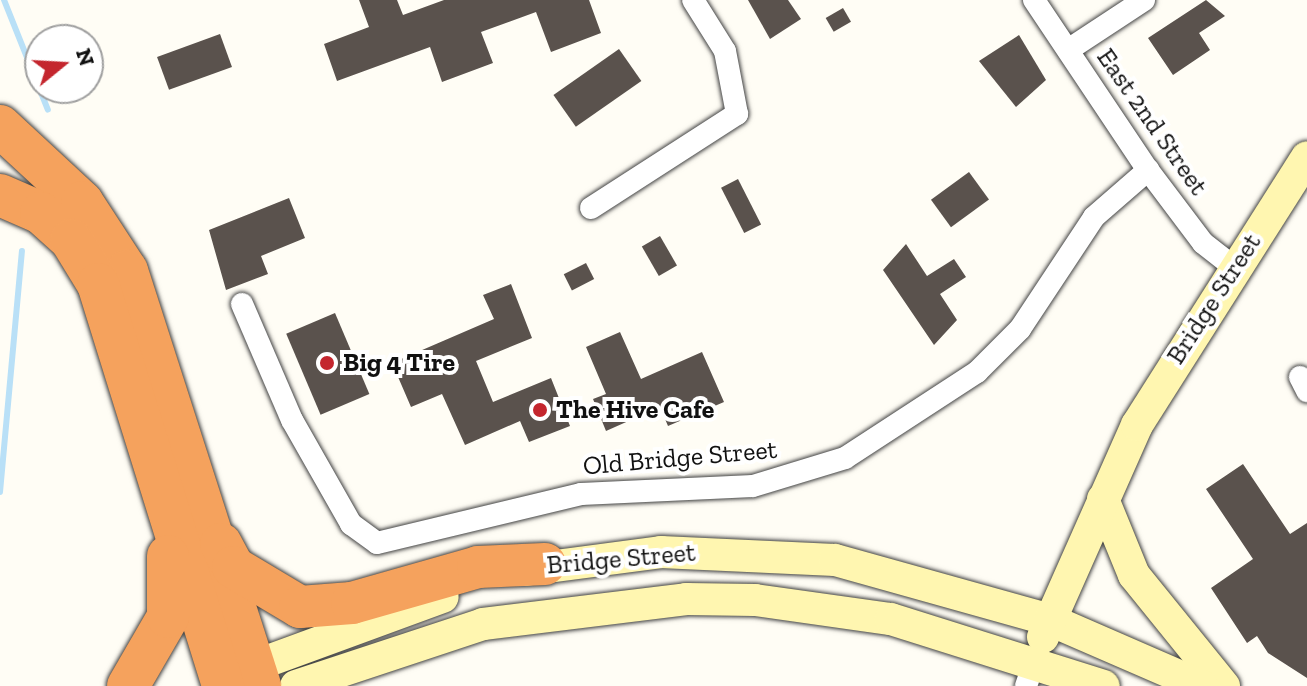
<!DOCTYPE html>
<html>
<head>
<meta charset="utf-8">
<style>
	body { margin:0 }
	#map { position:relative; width:1307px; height:686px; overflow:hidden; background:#fffdf5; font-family:"Zilla Slab",serif }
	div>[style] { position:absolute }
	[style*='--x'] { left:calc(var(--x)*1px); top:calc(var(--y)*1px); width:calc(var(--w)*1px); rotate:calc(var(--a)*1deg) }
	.stream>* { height:6px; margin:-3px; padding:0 3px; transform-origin:3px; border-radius:3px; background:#b9e0f7 }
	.building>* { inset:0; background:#5a524d; transform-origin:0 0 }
	.roads { filter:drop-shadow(0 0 2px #444) drop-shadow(0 0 2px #444) }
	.street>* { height:22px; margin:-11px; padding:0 11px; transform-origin:11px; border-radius:11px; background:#fff }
	.secondary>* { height:32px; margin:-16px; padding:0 16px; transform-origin:16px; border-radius:16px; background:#fff6b0 }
	.highway>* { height:42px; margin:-21px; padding:0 21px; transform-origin:21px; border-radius:21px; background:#f5a25d }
	.dots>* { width:22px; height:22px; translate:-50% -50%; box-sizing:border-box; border:4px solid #fff; border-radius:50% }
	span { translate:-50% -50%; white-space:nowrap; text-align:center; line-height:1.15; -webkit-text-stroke:8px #fff; paint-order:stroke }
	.street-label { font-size:26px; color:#111 }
	.poi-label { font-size:26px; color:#111; font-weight:700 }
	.left { translate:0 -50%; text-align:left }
	.north { position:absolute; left:24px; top:24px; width:80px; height:80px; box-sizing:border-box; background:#fff; border:2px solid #a0a0a0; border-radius:50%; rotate:72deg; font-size:22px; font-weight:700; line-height:32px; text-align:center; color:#111 }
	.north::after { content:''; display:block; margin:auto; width:28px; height:36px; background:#c4262e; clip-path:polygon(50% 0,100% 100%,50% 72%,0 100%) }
</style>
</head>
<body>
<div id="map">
	<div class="stream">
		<div style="--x:4;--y:0;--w:118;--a:68.2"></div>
		<div style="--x:0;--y:492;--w:242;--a:-84.8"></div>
	</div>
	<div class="building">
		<div style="clip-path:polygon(359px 0,397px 0,403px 15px,444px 0,589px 0,601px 33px,551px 52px,536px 12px,481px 32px,493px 63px,442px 82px,430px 47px,337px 81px,324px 44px,369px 27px)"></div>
		<div style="clip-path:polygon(748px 0,788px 0,801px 19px,770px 39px)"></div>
		<div style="clip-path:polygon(1206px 0,1225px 16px,1199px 33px,1210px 50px,1173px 75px,1148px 38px)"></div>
		<div style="left:843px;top:8px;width:16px;height:20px;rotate:60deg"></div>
		<div style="left:220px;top:34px;width:35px;height:67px;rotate:70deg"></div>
		<div style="clip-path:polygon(1019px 35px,1046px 80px,1016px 107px,979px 61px)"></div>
		<div style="left:619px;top:49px;width:39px;height:80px;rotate:55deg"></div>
		<div style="left:969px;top:172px;width:34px;height:47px;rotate:54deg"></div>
		<div style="left:738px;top:179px;width:51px;height:19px;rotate:63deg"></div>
		<div style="clip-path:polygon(289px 198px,305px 238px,261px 256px,268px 274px,226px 290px,209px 230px)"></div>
		<div style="left:660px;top:236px;width:34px;height:21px;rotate:60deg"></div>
		<div style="clip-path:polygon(906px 244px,927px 276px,954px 259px,966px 277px,940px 294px,957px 320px,934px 345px,883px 270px)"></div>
		<div style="left:586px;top:263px;width:18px;height:25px;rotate:63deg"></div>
		<div style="clip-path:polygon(511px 284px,532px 338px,476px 361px,493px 402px,551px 378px,570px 426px,529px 442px,520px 421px,465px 445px,442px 394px,411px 407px,392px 363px,494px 319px,483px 295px)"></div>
		<div style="left:335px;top:313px;width:88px;height:53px;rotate:67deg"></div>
		<div style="clip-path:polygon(620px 332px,641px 379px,702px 352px,724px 402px,668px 426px,660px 407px,606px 431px,593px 399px,606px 394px,586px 347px)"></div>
		<div style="clip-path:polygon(1243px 464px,1290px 534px,1307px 523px,1307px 678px,1268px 653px,1257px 636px,1247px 643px,1211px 588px,1253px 559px,1206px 489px)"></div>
	</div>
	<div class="roads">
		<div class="street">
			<div style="--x:1034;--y:0;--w:205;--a:56.2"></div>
			<div style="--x:1148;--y:170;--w:91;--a:53"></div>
			<div style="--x:1203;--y:243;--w:39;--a:38"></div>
			<div style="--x:1068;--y:50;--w:91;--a:-33.3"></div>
			<div style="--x:591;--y:208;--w:174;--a:-32.8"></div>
			<div style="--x:737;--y:114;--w:64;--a:-100.8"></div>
			<div style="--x:725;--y:51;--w:60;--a:-122.1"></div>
			<div style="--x:242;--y:304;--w:126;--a:66.7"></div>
			<div style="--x:292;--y:420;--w:120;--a:60.4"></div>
			<div style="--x:351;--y:524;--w:32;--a:36"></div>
			<div style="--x:377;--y:543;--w:210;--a:-13.5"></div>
			<div style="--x:581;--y:494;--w:172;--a:-2.7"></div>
			<div style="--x:753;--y:486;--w:96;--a:-16.9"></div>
			<div style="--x:845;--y:458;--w:158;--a:-33.1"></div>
			<div style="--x:977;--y:372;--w:61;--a:-45"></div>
			<div style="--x:1020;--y:329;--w:134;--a:-56.5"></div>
			<div style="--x:1094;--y:217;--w:72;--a:-41"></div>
			<div style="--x:1300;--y:377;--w:16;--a:63"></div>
			<div style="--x:1026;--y:686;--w:24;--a:-71"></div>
		</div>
		<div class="secondary">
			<div style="--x:1103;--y:499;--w:82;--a:67.8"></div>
			<div style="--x:1134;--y:575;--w:143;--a:51"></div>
			<div style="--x:525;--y:570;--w:137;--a:-7.5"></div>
			<div style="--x:661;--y:552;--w:174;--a:2.6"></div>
			<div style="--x:835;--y:560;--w:223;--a:15.6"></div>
			<div style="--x:1050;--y:620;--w:166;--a:23.5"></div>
			<div style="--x:1043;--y:637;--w:232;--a:-66.1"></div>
			<div style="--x:1137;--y:425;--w:317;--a:-57.6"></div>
			<div style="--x:235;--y:673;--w:221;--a:-20.1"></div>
			<div style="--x:296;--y:686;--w:197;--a:-18.3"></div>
			<div style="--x:483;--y:624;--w:205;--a:-7"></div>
			<div style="--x:686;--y:599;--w:69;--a:0.8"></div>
			<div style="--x:755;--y:600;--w:137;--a:8"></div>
			<div style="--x:891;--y:619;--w:223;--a:17.5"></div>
		</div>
		<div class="highway">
			<div style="--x:0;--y:126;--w:112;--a:42.8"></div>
			<div style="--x:82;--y:202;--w:82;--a:56.9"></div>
			<div style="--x:127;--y:271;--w:436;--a:72.2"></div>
			<div style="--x:0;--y:195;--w:45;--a:23.7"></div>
			<div style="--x:41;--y:213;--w:40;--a:42"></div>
			<div style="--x:71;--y:240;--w:52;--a:58.5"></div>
			<div style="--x:98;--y:284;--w:421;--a:72.7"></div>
			<div style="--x:221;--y:544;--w:26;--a:62"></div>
			<div style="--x:233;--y:567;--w:78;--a:30.8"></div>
			<div style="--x:300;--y:607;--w:52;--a:-4.4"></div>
			<div style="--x:352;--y:603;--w:131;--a:-15.9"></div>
			<div style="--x:478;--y:567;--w:67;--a:-2.6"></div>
			<div style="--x:128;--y:686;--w:80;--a:-59.9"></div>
			<div style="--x:168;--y:617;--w:61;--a:-90"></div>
		</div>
	</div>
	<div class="dots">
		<div style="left:327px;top:363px;background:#c4262e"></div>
		<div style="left:540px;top:410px;background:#c4262e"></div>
	</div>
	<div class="street-label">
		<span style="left:1152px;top:122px;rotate:55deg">East 2nd Street</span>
		<span style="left:1214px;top:299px;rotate:-57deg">Bridge Street</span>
		<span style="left:680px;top:458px;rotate:-5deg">Old Bridge Street</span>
		<span style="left:621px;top:559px;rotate:-5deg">Bridge Street</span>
	</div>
	<div class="poi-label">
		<span class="left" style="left:343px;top:363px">Big 4 Tire</span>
		<span class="left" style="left:556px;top:410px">The Hive Cafe</span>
	</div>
	<div class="north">N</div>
</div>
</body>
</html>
